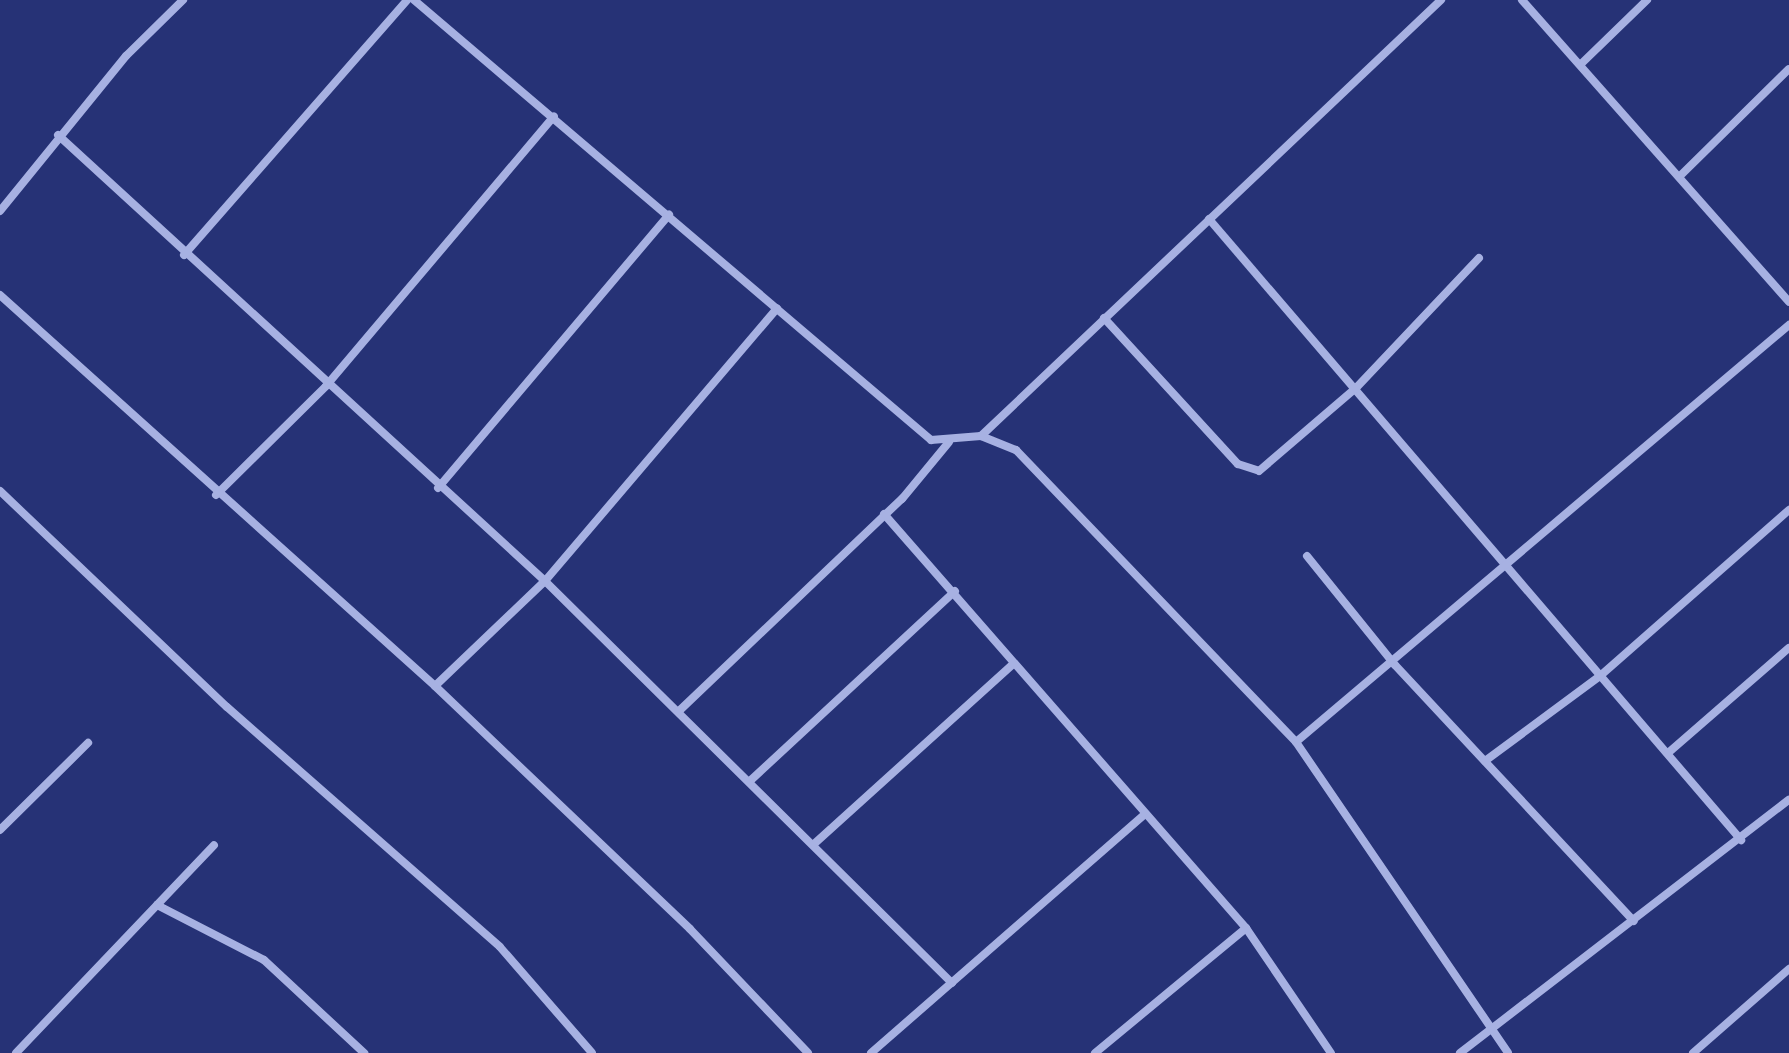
<!DOCTYPE html>
<html>
<head>
<meta charset="utf-8">
<style>
	body { margin:0 }
	#map { position:relative; width:1789px; height:1053px; overflow:hidden; background:#263276; font-family:Commissioner,sans-serif }
	div>[style] { position:absolute }
	[style*='--x'] { left:calc(var(--x)*1px); top:calc(var(--y)*1px); width:calc(var(--w)*1px); rotate:calc(var(--a)*1deg) }
	.street>* { height:8px; margin:-4px; padding:0 4px; transform-origin:4px; border-radius:4px; background:#a7b1e2 }
	span { translate:-50% -50%; white-space:nowrap; text-align:center; line-height:1.15; -webkit-text-stroke:6px #263276; paint-order:stroke }
</style>
</head>
<body>
<div id="map">
	<div class="street">
		<div style="--x:414;--y:0;--w:679;--a:40.4"></div>
		<div style="--x:931;--y:440;--w:50;--a:-4.6"></div>
		<div style="--x:981;--y:436;--w:38;--a:22"></div>
		<div style="--x:1016;--y:450;--w:405;--a:46.2"></div>
		<div style="--x:1296;--y:742;--w:376;--a:55.7"></div>
		<div style="--x:1522;--y:0;--w:403;--a:48.5"></div>
		<div style="--x:1581;--y:64;--w:92;--a:-44.1"></div>
		<div style="--x:58;--y:135;--w:660;--a:42.48"></div>
		<div style="--x:545;--y:581;--w:572;--a:44.65"></div>
		<div style="--x:1681;--y:175;--w:151;--a:-44.5"></div>
		<div style="--x:0;--y:211;--w:200;--a:-50.9"></div>
		<div style="--x:126;--y:56;--w:80;--a:-44.5"></div>
		<div style="--x:1209;--y:219;--w:818;--a:49.41"></div>
		<div style="--x:184;--y:255;--w:339;--a:-48.8"></div>
		<div style="--x:0;--y:295;--w:585;--a:41.95"></div>
		<div style="--x:435;--y:686;--w:352;--a:43.6"></div>
		<div style="--x:690;--y:929;--w:171;--a:46.4"></div>
		<div style="--x:1104;--y:318;--w:198;--a:47.5"></div>
		<div style="--x:1238;--y:464;--w:22;--a:18"></div>
		<div style="--x:1259;--y:471;--w:128;--a:-40.6"></div>
		<div style="--x:1356;--y:388;--w:179;--a:-46.6"></div>
		<div style="--x:981;--y:436;--w:634;--a:-43.47"></div>
		<div style="--x:438;--y:488;--w:358;--a:-49.8"></div>
		<div style="--x:0;--y:491;--w:313;--a:43.6"></div>
		<div style="--x:227;--y:707;--w:363;--a:41.3"></div>
		<div style="--x:500;--y:947;--w:140;--a:49"></div>
		<div style="--x:216;--y:495;--w:155;--a:-44.7"></div>
		<div style="--x:326;--y:386;--w:353;--a:-49.8"></div>
		<div style="--x:884;--y:514;--w:550;--a:48.83"></div>
		<div style="--x:1246;--y:928;--w:151;--a:55.8"></div>
		<div style="--x:1307;--y:556;--w:140;--a:51.1"></div>
		<div style="--x:1395;--y:665;--w:350;--a:47"></div>
		<div style="--x:435;--y:686;--w:152;--a:-43.7"></div>
		<div style="--x:545;--y:581;--w:358;--a:-49.6"></div>
		<div style="--x:679;--y:711;--w:308;--a:-43.6"></div>
		<div style="--x:902;--y:499;--w:74;--a:-50.5"></div>
		<div style="--x:1296;--y:742;--w:646;--a:-40.23"></div>
		<div style="--x:1668;--y:753;--w:160;--a:-41"></div>
		<div style="--x:1485;--y:761;--w:143;--a:-36.5"></div>
		<div style="--x:1600;--y:676;--w:252;--a:-41.3"></div>
		<div style="--x:751;--y:780;--w:278;--a:-42.8"></div>
		<div style="--x:0;--y:830;--w:124;--a:-44.7"></div>
		<div style="--x:814;--y:844;--w:268;--a:-42.1"></div>
		<div style="--x:157;--y:905;--w:120;--a:27.2"></div>
		<div style="--x:264;--y:960;--w:137;--a:42.9"></div>
		<div style="--x:16;--y:1053;--w:287;--a:-46.4"></div>
		<div style="--x:871;--y:1053;--w:361;--a:-41.1"></div>
		<div style="--x:1095;--y:1053;--w:196;--a:-39.6"></div>
		<div style="--x:1460;--y:1053;--w:415;--a:-37.6"></div>
		<div style="--x:1693;--y:1053;--w:128;--a:-41.2"></div>
	</div>
</div>
</body>
</html>
